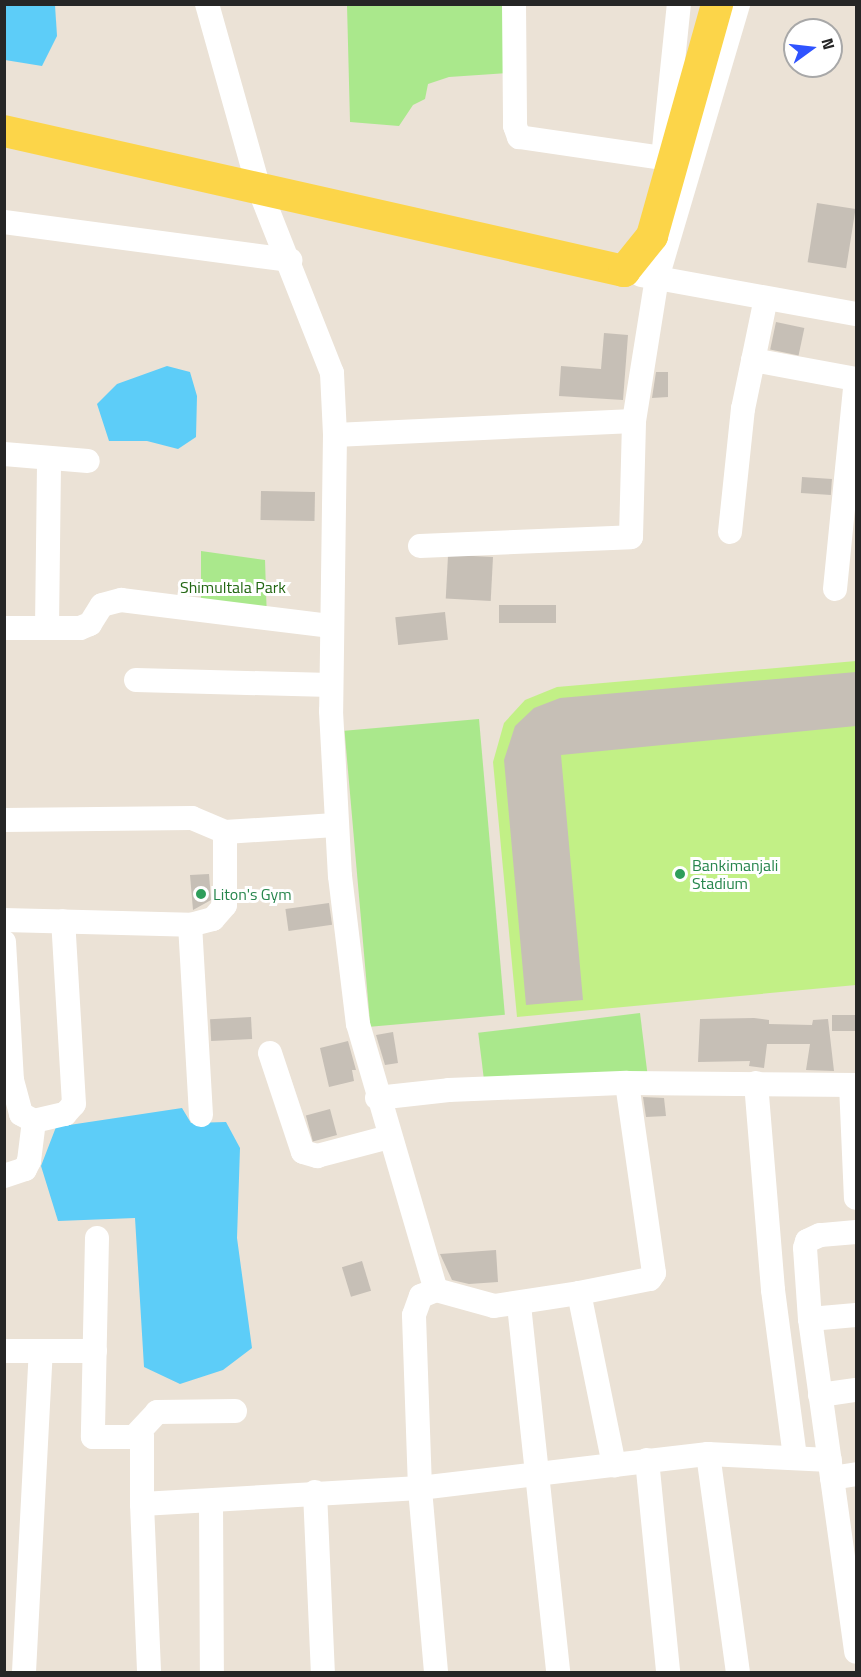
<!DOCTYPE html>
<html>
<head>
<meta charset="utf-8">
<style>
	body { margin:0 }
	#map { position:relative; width:861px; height:1677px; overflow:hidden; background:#ebe2d6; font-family:"Titillium Web",sans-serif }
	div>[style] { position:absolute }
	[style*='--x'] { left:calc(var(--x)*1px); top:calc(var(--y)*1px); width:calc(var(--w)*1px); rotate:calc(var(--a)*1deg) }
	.green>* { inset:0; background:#aae88c; transform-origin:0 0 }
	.pitch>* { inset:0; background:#c2f086 }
	.water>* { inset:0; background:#5dcdf8 }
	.building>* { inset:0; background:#c6bfb6; transform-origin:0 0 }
	.minor>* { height:24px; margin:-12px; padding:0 12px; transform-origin:12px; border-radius:12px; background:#fff }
	.major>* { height:32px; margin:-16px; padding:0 16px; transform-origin:16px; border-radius:16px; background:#fcd549 }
	.dots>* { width:16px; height:16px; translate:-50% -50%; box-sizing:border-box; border:3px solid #fff; border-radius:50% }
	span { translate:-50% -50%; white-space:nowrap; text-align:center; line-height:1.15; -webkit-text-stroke:6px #fff; paint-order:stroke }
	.park-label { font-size:16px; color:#236713 }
	.leisure-label { font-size:16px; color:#27864d }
	.left { translate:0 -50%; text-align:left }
	.frame { position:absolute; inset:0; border:6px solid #262626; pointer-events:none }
	.north { position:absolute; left:783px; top:18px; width:60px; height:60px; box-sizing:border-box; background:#fff; border:2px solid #a8a8a8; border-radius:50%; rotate:75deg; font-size:16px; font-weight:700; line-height:24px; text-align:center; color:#262626 }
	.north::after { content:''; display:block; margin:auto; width:21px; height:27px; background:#2f53ff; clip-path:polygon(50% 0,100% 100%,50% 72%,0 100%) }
</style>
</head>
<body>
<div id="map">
	<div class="green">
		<div style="clip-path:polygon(347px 5px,508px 5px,508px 73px,449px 77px,428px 84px,425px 99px,413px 105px,399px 126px,350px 122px)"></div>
		<div style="clip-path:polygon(201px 551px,265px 560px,267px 621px,201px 616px)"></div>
		<div style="left:479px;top:719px;width:297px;height:135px;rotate:85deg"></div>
		<div style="left:640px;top:1013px;width:64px;height:163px;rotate:83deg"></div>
	</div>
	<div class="pitch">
		<div style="clip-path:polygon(856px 661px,856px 985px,517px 1017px,493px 762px,504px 723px,525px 700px,557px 687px)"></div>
	</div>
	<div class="water">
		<div style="clip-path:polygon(4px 5px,55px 5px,57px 36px,42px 66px,5px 60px)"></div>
		<div style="clip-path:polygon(167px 366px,190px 372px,197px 396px,196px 437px,178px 449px,147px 441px,109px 441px,97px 404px,117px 384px)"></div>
		<div style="clip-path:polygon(182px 1108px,191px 1123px,226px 1122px,240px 1148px,237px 1238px,252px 1348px,223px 1370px,180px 1384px,144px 1367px,135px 1218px,58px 1221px,41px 1166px,56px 1127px)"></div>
	</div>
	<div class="building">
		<div style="left:817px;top:203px;width:39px;height:60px;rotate:9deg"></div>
		<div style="left:776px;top:322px;width:29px;height:28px;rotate:12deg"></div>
		<div style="clip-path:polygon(604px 333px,628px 335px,623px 400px,559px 396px,561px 366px,601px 369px)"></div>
		<div style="clip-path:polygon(656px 372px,668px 372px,668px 397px,652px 398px)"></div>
		<div style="left:802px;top:477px;width:30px;height:16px;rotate:4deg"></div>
		<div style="left:261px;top:491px;width:54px;height:29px;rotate:1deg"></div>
		<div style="left:493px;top:557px;width:44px;height:45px;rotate:93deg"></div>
		<div style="left:556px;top:605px;width:18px;height:57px;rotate:90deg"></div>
		<div style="left:445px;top:612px;width:28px;height:50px;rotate:84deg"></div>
		<div style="clip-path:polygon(856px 672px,856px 726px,561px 755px,583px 1000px,526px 1005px,504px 760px,515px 726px,534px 708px,560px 698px)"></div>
		<div style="clip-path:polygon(209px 874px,211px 900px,193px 910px,190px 875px)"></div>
		<div style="left:329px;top:903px;width:22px;height:44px;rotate:82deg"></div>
		<div style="left:856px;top:1015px;width:16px;height:24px;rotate:90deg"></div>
		<div style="left:251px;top:1017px;width:22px;height:41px;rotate:87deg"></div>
		<div style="clip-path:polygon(754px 1018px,769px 1020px,769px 1024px,812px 1025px,813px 1020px,828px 1019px,834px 1071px,806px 1070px,810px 1044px,767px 1044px,764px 1068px,749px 1066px,750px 1061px,698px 1062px,700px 1019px)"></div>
		<div style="clip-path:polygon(393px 1032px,398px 1063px,385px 1065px,376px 1035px)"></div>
		<div style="clip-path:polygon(348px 1041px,356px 1070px,352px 1070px,354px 1081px,329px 1087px,320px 1048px)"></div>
		<div style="clip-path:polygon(643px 1097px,664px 1098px,666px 1116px,646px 1117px)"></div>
		<div style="left:330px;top:1109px;width:27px;height:25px;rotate:75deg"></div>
		<div style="clip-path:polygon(496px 1250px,498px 1282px,469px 1284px,452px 1280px,440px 1254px)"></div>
		<div style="left:362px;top:1261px;width:31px;height:21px;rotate:73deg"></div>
	</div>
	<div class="minor">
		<div style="--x:207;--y:4;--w:189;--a:74.3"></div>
		<div style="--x:258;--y:186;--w:201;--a:68.4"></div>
		<div style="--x:332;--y:373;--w:62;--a:87.2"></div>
		<div style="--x:335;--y:435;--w:276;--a:90.8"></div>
		<div style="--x:331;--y:711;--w:165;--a:86.9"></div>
		<div style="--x:340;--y:876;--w:149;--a:83.1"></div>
		<div style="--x:358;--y:1024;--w:277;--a:73.7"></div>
		<div style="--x:436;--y:1290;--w:60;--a:15.4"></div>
		<div style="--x:494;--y:1306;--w:86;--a:-8.7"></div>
		<div style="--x:579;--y:1293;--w:176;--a:78.5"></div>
		<div style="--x:614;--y:1465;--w:95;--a:-6.7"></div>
		<div style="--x:708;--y:1454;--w:122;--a:2.8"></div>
		<div style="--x:514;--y:4;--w:122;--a:89.5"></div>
		<div style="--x:515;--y:126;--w:12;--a:70"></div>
		<div style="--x:519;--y:137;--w:146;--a:8.3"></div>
		<div style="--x:663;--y:158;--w:155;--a:-84.1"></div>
		<div style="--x:4;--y:222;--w:289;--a:7.6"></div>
		<div style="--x:641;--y:275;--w:219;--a:10.3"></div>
		<div style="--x:753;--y:360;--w:105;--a:10.5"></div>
		<div style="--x:335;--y:435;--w:299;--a:-2.7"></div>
		<div style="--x:4;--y:454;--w:84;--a:4.8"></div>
		<div style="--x:730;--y:532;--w:124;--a:-84"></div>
		<div style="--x:743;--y:409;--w:113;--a:-78.3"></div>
		<div style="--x:420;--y:546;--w:211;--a:-2.4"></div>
		<div style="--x:631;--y:537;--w:116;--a:-88.5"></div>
		<div style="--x:634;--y:421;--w:145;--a:-80.9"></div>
		<div style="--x:657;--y:278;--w:286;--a:-73.5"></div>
		<div style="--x:835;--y:589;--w:210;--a:-84.3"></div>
		<div style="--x:4;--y:628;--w:76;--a:0"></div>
		<div style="--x:80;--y:628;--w:11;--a:-22"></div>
		<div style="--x:90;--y:624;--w:22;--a:-58"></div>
		<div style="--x:102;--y:605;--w:20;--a:-15"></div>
		<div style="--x:121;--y:600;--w:212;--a:7.1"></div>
		<div style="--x:47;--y:628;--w:170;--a:-89.3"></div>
		<div style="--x:136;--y:680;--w:195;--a:1.5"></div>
		<div style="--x:4;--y:820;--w:188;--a:-0.6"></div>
		<div style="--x:192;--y:818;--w:36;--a:23"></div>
		<div style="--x:225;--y:832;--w:110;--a:-3.6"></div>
		<div style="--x:4;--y:920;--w:186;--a:1.5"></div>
		<div style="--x:4;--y:942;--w:138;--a:86.7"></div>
		<div style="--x:12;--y:1080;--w:35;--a:75"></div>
		<div style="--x:21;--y:1114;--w:15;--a:28"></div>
		<div style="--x:270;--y:1053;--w:104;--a:71.6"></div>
		<div style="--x:303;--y:1152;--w:15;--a:16"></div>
		<div style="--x:317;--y:1156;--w:74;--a:-14.8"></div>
		<div style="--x:756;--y:1083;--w:208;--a:85.3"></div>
		<div style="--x:773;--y:1290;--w:169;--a:82.5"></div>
		<div style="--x:851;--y:1085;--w:113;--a:87.5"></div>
		<div style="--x:377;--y:1098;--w:72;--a:-6.3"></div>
		<div style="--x:449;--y:1090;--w:178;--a:-2.3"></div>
		<div style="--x:627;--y:1083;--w:229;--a:0.5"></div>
		<div style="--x:201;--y:1115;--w:190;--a:-93.3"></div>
		<div style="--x:190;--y:925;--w:24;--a:-15"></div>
		<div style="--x:213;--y:919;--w:18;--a:-49"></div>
		<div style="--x:225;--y:905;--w:73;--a:-90"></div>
		<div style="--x:4;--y:1176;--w:22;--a:-18"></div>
		<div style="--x:25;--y:1169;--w:9;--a:-63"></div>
		<div style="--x:29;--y:1161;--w:40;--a:-82.9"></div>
		<div style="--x:34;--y:1121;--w:32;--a:-13"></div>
		<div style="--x:65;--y:1114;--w:13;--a:-48"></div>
		<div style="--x:74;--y:1104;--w:183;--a:-93.4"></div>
		<div style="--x:856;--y:1232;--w:36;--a:175"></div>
		<div style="--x:820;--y:1235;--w:14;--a:155"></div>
		<div style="--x:807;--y:1241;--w:7;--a:106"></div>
		<div style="--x:805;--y:1248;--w:71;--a:86"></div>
		<div style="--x:810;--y:1319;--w:336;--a:82.1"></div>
		<div style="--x:97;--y:1238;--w:199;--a:91.2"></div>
		<div style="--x:93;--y:1437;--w:49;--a:0"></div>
		<div style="--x:142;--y:1437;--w:67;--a:90"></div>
		<div style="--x:142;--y:1504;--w:278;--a:-3.3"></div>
		<div style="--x:420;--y:1488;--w:195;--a:-6.8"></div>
		<div style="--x:579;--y:1293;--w:72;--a:-11.2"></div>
		<div style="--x:650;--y:1279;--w:7;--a:-56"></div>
		<div style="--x:654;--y:1273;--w:192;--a:-98.1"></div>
		<div style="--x:519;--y:1305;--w:369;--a:83.9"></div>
		<div style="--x:810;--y:1319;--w:46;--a:-5"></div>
		<div style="--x:4;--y:1351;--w:91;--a:0"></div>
		<div style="--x:820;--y:1395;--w:36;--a:-8"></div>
		<div style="--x:134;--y:1437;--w:34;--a:-47"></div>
		<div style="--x:157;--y:1412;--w:78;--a:-0.7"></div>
		<div style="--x:708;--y:1454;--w:220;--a:82.2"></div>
		<div style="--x:647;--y:1460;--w:213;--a:84.3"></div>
		<div style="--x:832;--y:1478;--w:24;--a:-9"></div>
		<div style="--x:315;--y:1492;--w:180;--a:87.5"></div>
		<div style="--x:211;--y:1502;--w:170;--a:89.7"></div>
		<div style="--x:142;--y:1504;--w:168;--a:87.6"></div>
		<div style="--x:24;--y:1672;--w:321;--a:-87"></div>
		<div style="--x:436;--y:1672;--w:185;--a:-95"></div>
		<div style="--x:420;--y:1488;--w:173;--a:-92"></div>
		<div style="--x:414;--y:1315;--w:20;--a:-70"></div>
		<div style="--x:421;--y:1296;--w:16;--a:-22"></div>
	</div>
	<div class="major">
		<div style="--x:4;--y:131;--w:636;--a:12.72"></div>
		<div style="--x:624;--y:271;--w:45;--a:-51.3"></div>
		<div style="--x:652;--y:236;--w:241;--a:-74.3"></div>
	</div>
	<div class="dots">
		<div style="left:680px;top:874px;background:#2e9e5b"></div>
		<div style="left:201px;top:894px;background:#2e9e5b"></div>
	</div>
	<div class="park-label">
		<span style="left:233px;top:587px">Shimultala Park</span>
	</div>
	<div class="leisure-label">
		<span class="left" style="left:692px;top:874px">Bankimanjali<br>Stadium</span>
		<span class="left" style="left:213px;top:894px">Liton's Gym</span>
	</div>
	<div class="frame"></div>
	<div class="north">N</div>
</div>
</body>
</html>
